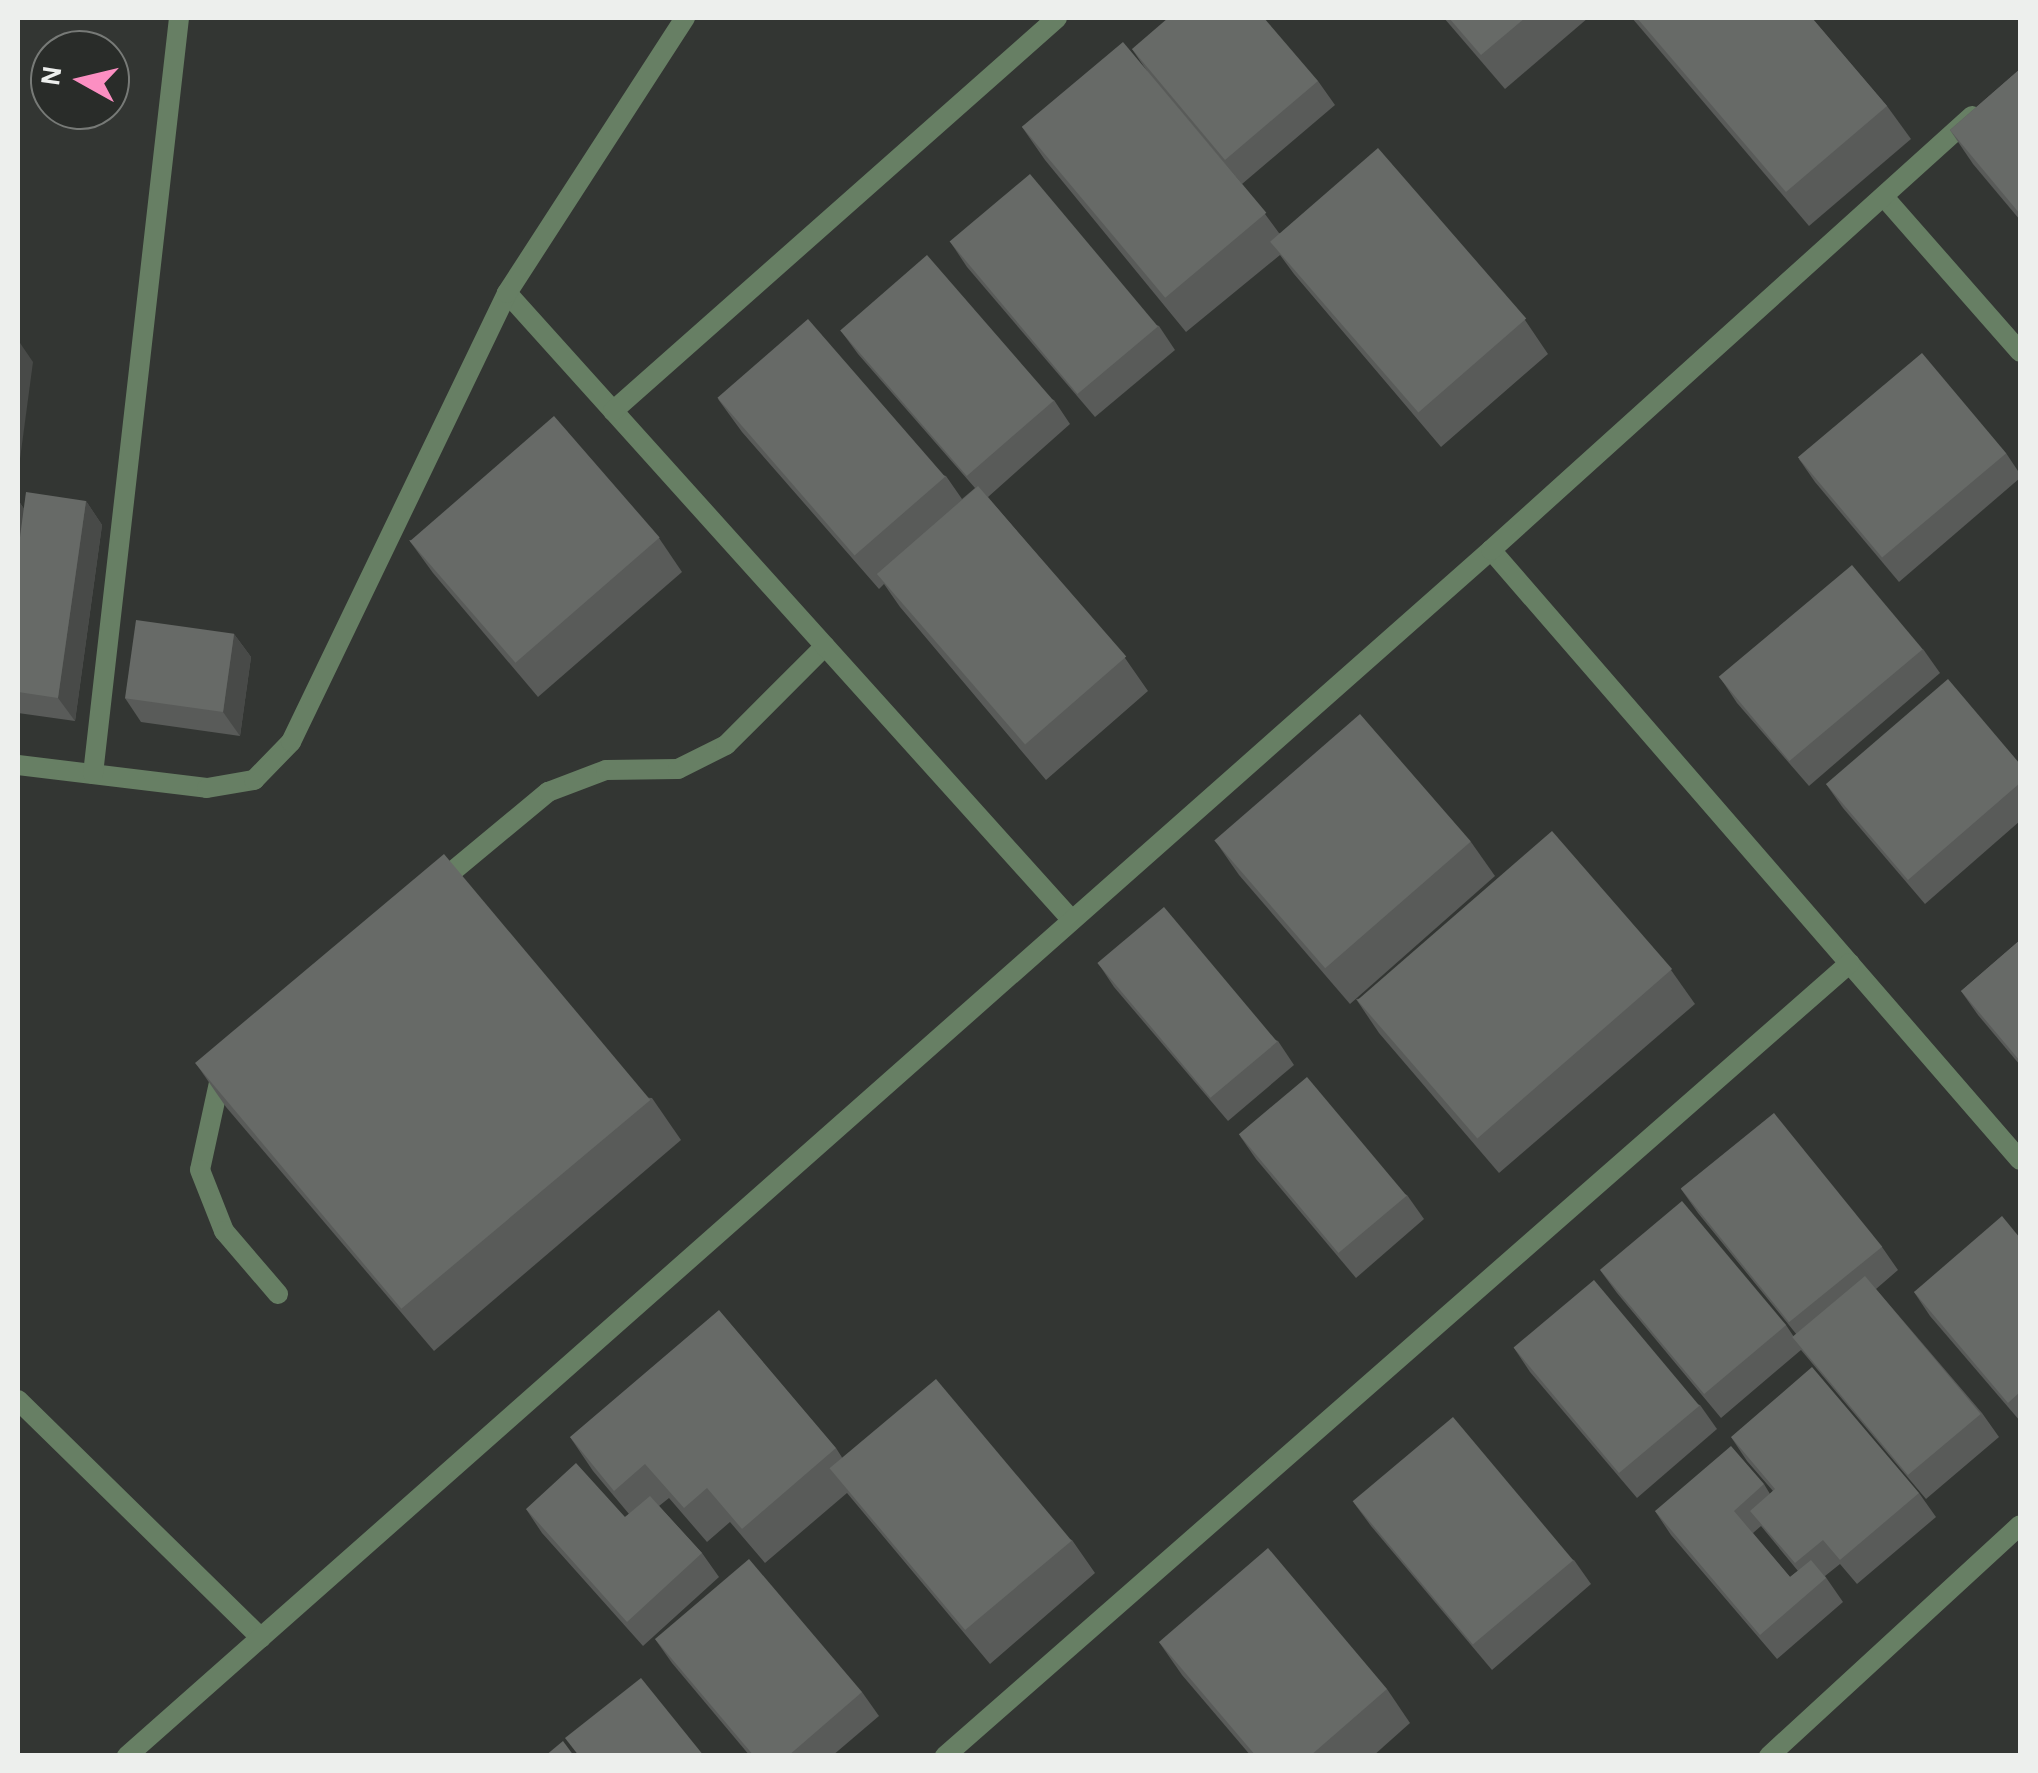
<!DOCTYPE html>
<html>
<head>
<meta charset="utf-8">
<style>
	body { margin:0 }
	#map { position:relative; width:2038px; height:1773px; overflow:hidden; background:#333633; font-family:"Alegreya Sans",sans-serif }
	div>[style] { position:absolute }
	[style*='--x'] { left:calc(var(--x)*1px); top:calc(var(--y)*1px); width:calc(var(--w)*1px); rotate:calc(var(--a)*1deg) }
	.lane>* { height:20px; margin:-10px; padding:0 10px; transform-origin:10px; border-radius:10px; background:#677f64 }
	.street>* { height:20px; margin:-10px; padding:0 10px; transform-origin:10px; border-radius:10px; background:#677f64 }
	.wall>* { inset:0; background:#595b59 }
	.shaded-wall>* { inset:0; background:#484a48 }
	.building>* { inset:0; background:#676a67; transform-origin:0 0 }
	span { translate:-50% -50%; white-space:nowrap; text-align:center; line-height:1.15; -webkit-text-stroke:9px #292c29; paint-order:stroke }
	.frame { position:absolute; inset:0; border:20px solid #edefed; pointer-events:none }
	.north { position:absolute; left:30px; top:30px; width:100px; height:100px; box-sizing:border-box; background:#292c29; border:2px solid #777a77; border-radius:50%; rotate:278deg; font-size:28px; font-weight:700; line-height:40px; text-align:center; color:#edefed }
	.north::after { content:''; display:block; margin:auto; width:35px; height:45px; background:#fc8fc2; clip-path:polygon(50% 0,100% 100%,50% 72%,0 100%) }
</style>
</head>
<body>
<div id="map">
	<div class="lane">
		<div style="--x:436;--y:885;--w:146;--a:-39.7"></div>
		<div style="--x:548;--y:792;--w:62;--a:-20.8"></div>
		<div style="--x:606;--y:770;--w:72;--a:-0.8"></div>
		<div style="--x:678;--y:769;--w:54;--a:-26.6"></div>
		<div style="--x:726;--y:745;--w:140;--a:-45"></div>
		<div style="--x:222;--y:1069;--w:103;--a:102.3"></div>
		<div style="--x:200;--y:1170;--w:66;--a:68.5"></div>
		<div style="--x:224;--y:1231;--w:83;--a:49.4"></div>
	</div>
	<div class="street">
		<div style="--x:1884;--y:197;--w:206;--a:48.7"></div>
		<div style="--x:507;--y:293;--w:841;--a:47.99"></div>
		<div style="--x:613;--y:411;--w:593;--a:-41.51"></div>
		<div style="--x:1491;--y:550;--w:807;--a:49.07"></div>
		<div style="--x:18;--y:765;--w:190;--a:6.9"></div>
		<div style="--x:207;--y:788;--w:48;--a:-9.7"></div>
		<div style="--x:254;--y:780;--w:53;--a:-45.8"></div>
		<div style="--x:291;--y:742;--w:498;--a:-64.3"></div>
		<div style="--x:507;--y:293;--w:328;--a:-57.1"></div>
		<div style="--x:93;--y:774;--w:761;--a:-83.51"></div>
		<div style="--x:18;--y:1400;--w:340;--a:44.4"></div>
		<div style="--x:127;--y:1756;--w:1821;--a:-41.48"></div>
		<div style="--x:1491;--y:550;--w:648;--a:-42.06"></div>
		<div style="--x:945;--y:1756;--w:1203;--a:-41.23"></div>
		<div style="--x:1769;--y:1756;--w:341;--a:-42.6"></div>
	</div>
	<div class="wall">
		<div style="clip-path:polygon(1444px 18px,1588px 18px,1505px 89px)"></div>
		<div style="clip-path:polygon(1632px 18px,1812px 18px,1887px 106px,1911px 139px,1809px 226px)"></div>
		<div style="clip-path:polygon(1132px 49px,1318px 81px,1335px 105px,1242px 184px,1158px 85px,1265px 214px,1279px 233px,1525px 320px,1548px 354px,1441px 447px,1294px 274px,1280px 255px,1186px 332px,1045px 160px,1022px 127px,1147px 71px)"></div>
		<div style="clip-path:polygon(2020px 69px,2020px 220px,1973px 164px,1950px 130px)"></div>
		<div style="clip-path:polygon(951px 243px,1159px 326px,1175px 350px,1095px 417px,967px 267px)"></div>
		<div style="clip-path:polygon(841px 331px,1054px 400px,1070px 424px,988px 497px,1125px 658px,1148px 691px,1046px 780px,900px 607px,884px 584px,879px 589px,742px 432px,718px 399px,946px 476px,962px 499px,975px 488px,858px 354px)"></div>
		<div style="clip-path:polygon(2006px 453px,2020px 474px,2020px 478px,1899px 582px,1815px 482px,1799px 459px)"></div>
		<div style="clip-path:polygon(18px 500px,24px 509px,86px 501px,102px 525px,75px 721px,18px 713px)"></div>
		<div style="clip-path:polygon(659px 538px,682px 572px,538px 697px,433px 573px,409px 540px)"></div>
		<div style="clip-path:polygon(234px 634px,251px 657px,240px 736px,141px 722px,125px 698px)"></div>
		<div style="clip-path:polygon(1923px 649px,1940px 673px,1809px 786px,1737px 703px,1721px 679px)"></div>
		<div style="clip-path:polygon(2020px 764px,2020px 821px,1925px 904px,1843px 808px,1826px 784px)"></div>
		<div style="clip-path:polygon(1216px 842px,1471px 842px,1495px 876px,1350px 1004px,1239px 875px)"></div>
		<div style="clip-path:polygon(2020px 940px,2020px 1065px,1978px 1015px,1961px 991px)"></div>
		<div style="clip-path:polygon(1098px 963px,1278px 1041px,1294px 1065px,1228px 1121px,1114px 987px)"></div>
		<div style="clip-path:polygon(1671px 970px,1695px 1004px,1499px 1173px,1379px 1033px,1356px 999px)"></div>
		<div style="clip-path:polygon(197px 1065px,652px 1098px,681px 1140px,434px 1351px,226px 1107px)"></div>
		<div style="clip-path:polygon(1240px 1136px,1407px 1195px,1424px 1219px,1356px 1278px,1256px 1159px)"></div>
		<div style="clip-path:polygon(1681px 1189px,1882px 1247px,1898px 1270px,1876px 1289px,1982px 1413px,1999px 1437px,1926px 1499px,1801px 1350px,1721px 1418px,1617px 1293px,1600px 1270px,1786px 1325px,1794px 1337px,1797px 1335px,1698px 1213px)"></div>
		<div style="clip-path:polygon(2020px 1238px,2020px 1421px,1930px 1316px,1914px 1292px)"></div>
		<div style="clip-path:polygon(1514px 1348px,1700px 1405px,1717px 1429px,1637px 1498px,1530px 1372px)"></div>
		<div style="clip-path:polygon(570px 1437px,836px 1448px,843px 1459px,1072px 1540px,1095px 1573px,990px 1664px,847px 1493px,765px 1563px,730px 1522px,707px 1542px,669px 1498px,659px 1506px,702px 1553px,719px 1577px,643px 1646px,542px 1533px,526px 1509px,625px 1517px,629px 1514px,593px 1471px)"></div>
		<div style="clip-path:polygon(evenodd,1731px 1437px,1919px 1493px,1936px 1517px,1857px 1584px,1840px 1564px,1825px 1576px,1843px 1602px,1777px 1659px,1671px 1535px,1655px 1511px,1764px 1484px,1770px 1494px,1773px 1491px,1747px 1461px,1731px 1437px,1761px 1526px,1798px 1571px,1790px 1577px,1753px 1533px,1761px 1526px)"></div>
		<div style="clip-path:polygon(1354px 1503px,1574px 1560px,1591px 1584px,1492px 1670px,1371px 1526px)"></div>
		<div style="clip-path:polygon(655px 1639px,862px 1692px,879px 1716px,832px 1756px,750px 1756px,672px 1663px)"></div>
		<div style="clip-path:polygon(1159px 1642px,1387px 1689px,1410px 1723px,1373px 1756px,1251px 1756px,1182px 1675px)"></div>
	</div>
	<div class="shaded-wall">
		<div style="clip-path:polygon(18px 340px,33px 362px,18px 474px)"></div>
		<div style="clip-path:polygon(18px 500px,25px 510px,18px 567px)"></div>
		<div style="clip-path:polygon(86px 501px,102px 525px,75px 721px,58px 698px)"></div>
		<div style="clip-path:polygon(234px 634px,251px 657px,240px 736px,223px 712px)"></div>
	</div>
	<div class="building">
		<div style="clip-path:polygon(1168px 18px,1264px 18px,1318px 81px,1225px 160px,1132px 49px)"></div>
		<div style="clip-path:polygon(1449px 18px,1525px 18px,1481px 55px)"></div>
		<div style="clip-path:polygon(1637px 18px,1812px 18px,1887px 106px,1786px 192px)"></div>
		<div style="left:1123px;top:42px;width:223px;height:132px;rotate:50deg"></div>
		<div style="clip-path:polygon(2020px 69px,2020px 214px,1950px 130px)"></div>
		<div style="left:1378px;top:148px;width:226px;height:143px;rotate:49deg"></div>
		<div style="left:1030px;top:174px;width:199px;height:105px;rotate:50deg"></div>
		<div style="left:927px;top:255px;width:193px;height:115px;rotate:49deg"></div>
		<div style="left:808px;top:319px;width:209px;height:120px;rotate:49deg"></div>
		<div style="left:1922px;top:353px;width:131px;height:162px;rotate:50deg"></div>
		<div style="left:554px;top:416px;width:161px;height:191px;rotate:49deg"></div>
		<div style="left:978px;top:486px;width:226px;height:134px;rotate:49deg"></div>
		<div style="clip-path:polygon(26px 492px,86px 501px,58px 698px,18px 692px,18px 552px)"></div>
		<div style="left:1852px;top:565px;width:110px;height:174px;rotate:50deg"></div>
		<div style="left:136px;top:620px;width:99px;height:79px;rotate:8deg"></div>
		<div style="clip-path:polygon(1948px 679px,2020px 764px,2020px 783px,1908px 880px,1826px 784px)"></div>
		<div style="left:1360px;top:714px;width:169px;height:193px;rotate:49deg"></div>
		<div style="left:1552px;top:831px;width:183px;height:258px;rotate:49deg"></div>
		<div style="left:444px;top:854px;width:321px;height:325px;rotate:50deg"></div>
		<div style="left:1164px;top:907px;width:176px;height:87px;rotate:50deg"></div>
		<div style="clip-path:polygon(2020px 940px,2020px 1061px,1961px 991px)"></div>
		<div style="left:1307px;top:1077px;width:155px;height:89px;rotate:50deg"></div>
		<div style="left:1774px;top:1113px;width:172px;height:120px;rotate:51deg"></div>
		<div style="left:1682px;top:1201px;width:162px;height:107px;rotate:50deg"></div>
		<div style="clip-path:polygon(2002px 1216px,2020px 1238px,2020px 1392px,2008px 1403px,1914px 1292px)"></div>
		<div style="left:1865px;top:1276px;width:180px;height:95px;rotate:50deg"></div>
		<div style="left:1594px;top:1280px;width:164px;height:105px;rotate:50deg"></div>
		<div style="clip-path:polygon(719px 1310px,836px 1448px,742px 1529px,707px 1488px,684px 1508px,645px 1464px,614px 1491px,570px 1437px)"></div>
		<div style="clip-path:polygon(1812px 1367px,1919px 1493px,1840px 1560px,1823px 1540px,1795px 1563px,1750px 1511px,1775px 1489px,1731px 1437px)"></div>
		<div style="left:936px;top:1379px;width:211px;height:139px;rotate:50deg"></div>
		<div style="left:1453px;top:1417px;width:187px;height:131px;rotate:50deg"></div>
		<div style="clip-path:polygon(1731px 1446px,1764px 1484px,1734px 1511px,1790px 1577px,1811px 1560px,1826px 1578px,1760px 1635px,1655px 1511px)"></div>
		<div style="clip-path:polygon(576px 1463px,625px 1517px,650px 1496px,702px 1553px,627px 1622px,526px 1509px)"></div>
		<div style="clip-path:polygon(1268px 1548px,1387px 1689px,1310px 1756px,1256px 1756px,1159px 1642px)"></div>
		<div style="clip-path:polygon(749px 1559px,862px 1692px,788px 1756px,754px 1756px,655px 1639px)"></div>
		<div style="clip-path:polygon(641px 1678px,704px 1756px,579px 1756px,565px 1738px)"></div>
		<div style="clip-path:polygon(563px 1741px,574px 1756px,545px 1756px)"></div>
	</div>
	<div class="frame"></div>
	<div class="north">N</div>
</div>
</body>
</html>
